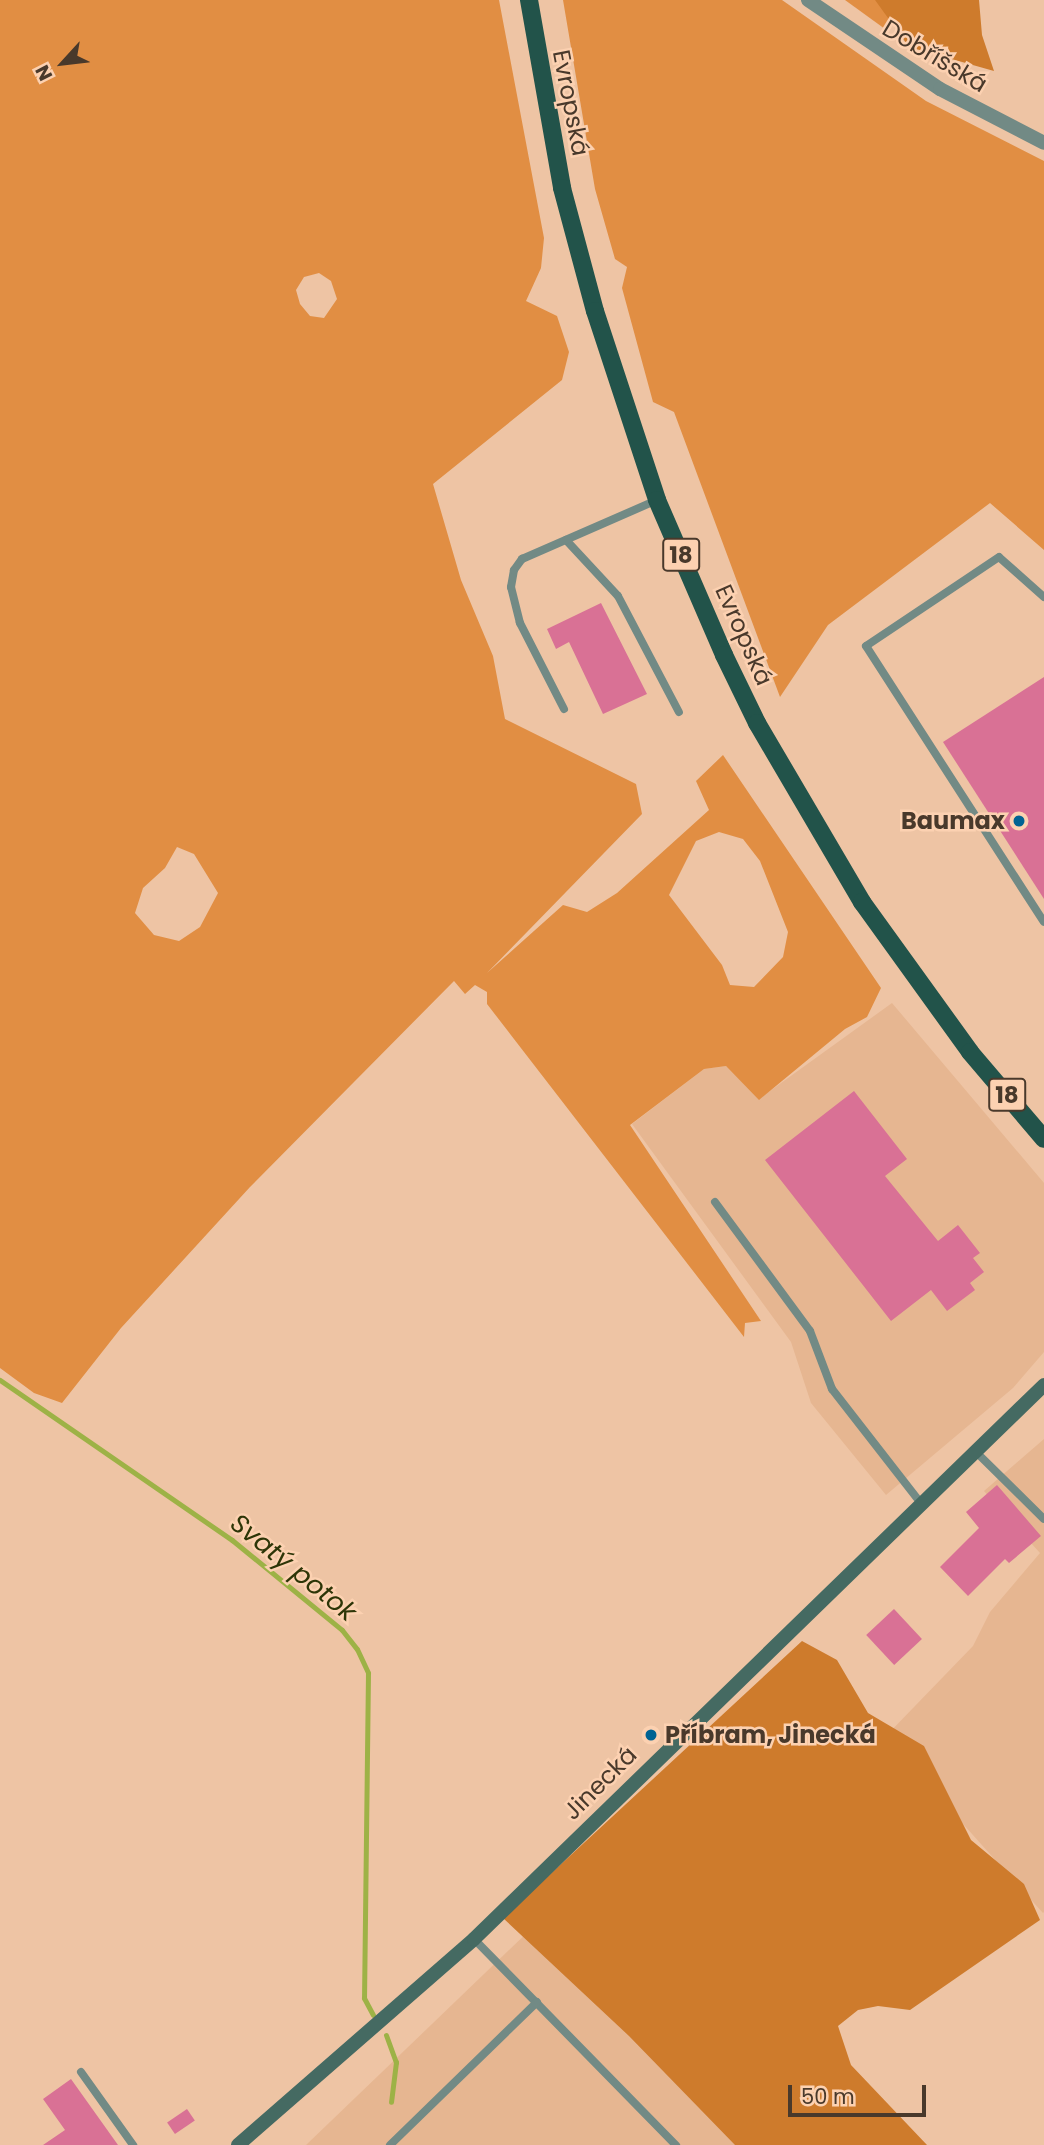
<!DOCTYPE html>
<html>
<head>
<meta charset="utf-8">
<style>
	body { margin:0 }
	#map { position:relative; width:1044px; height:2145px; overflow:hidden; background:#eec4a4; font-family:Poppins,sans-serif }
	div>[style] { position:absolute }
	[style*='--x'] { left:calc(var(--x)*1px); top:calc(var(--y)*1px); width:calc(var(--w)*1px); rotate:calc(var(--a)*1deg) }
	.built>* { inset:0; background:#e6b691 }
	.green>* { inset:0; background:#e18e43 }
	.forest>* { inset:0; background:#ce7b2c }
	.stream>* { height:5px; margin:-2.5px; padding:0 2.5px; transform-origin:2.5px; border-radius:2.5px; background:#9db246 }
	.building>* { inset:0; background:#d97195; transform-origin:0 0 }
	.service>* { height:8px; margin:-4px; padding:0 4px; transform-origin:4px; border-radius:4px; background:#728a85 }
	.tertiary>* { height:14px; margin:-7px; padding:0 7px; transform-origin:7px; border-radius:7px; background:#728a85 }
	.secondary>* { height:14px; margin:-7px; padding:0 7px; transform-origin:7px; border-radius:7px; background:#456a62 }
	.primary>* { height:18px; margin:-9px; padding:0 9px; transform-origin:9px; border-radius:9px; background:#22534a }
	.dots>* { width:19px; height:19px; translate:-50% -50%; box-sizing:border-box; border:4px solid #fcd1b1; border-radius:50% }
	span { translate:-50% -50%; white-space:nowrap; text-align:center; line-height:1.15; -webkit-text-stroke:5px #fcd1b1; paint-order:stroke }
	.shield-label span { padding:2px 5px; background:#fcd1b1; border:2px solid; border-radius:5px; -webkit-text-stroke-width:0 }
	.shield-label { font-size:23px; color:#49392b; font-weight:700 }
	.street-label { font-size:24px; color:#49392b }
	.poi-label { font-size:24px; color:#49392b; font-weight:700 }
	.right { translate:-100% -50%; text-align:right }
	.left { translate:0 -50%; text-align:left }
	.water-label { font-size:26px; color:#2d3507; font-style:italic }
	.north { position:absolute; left:28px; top:28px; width:70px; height:70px; -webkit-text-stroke:5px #fcd1b1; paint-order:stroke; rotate:243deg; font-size:19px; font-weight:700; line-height:28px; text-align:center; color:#49392b }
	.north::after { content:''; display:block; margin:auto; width:24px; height:32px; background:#49392b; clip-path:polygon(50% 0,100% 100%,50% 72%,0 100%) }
	.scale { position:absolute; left:788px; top:2085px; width:138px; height:32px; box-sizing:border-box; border:4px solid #49392b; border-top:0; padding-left:9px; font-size:21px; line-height:24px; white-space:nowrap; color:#49392b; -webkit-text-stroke:5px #fcd1b1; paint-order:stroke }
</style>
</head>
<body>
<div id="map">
	<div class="built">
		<div style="clip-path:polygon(892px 1003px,1044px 1183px,1044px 1352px,1013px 1388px,886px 1495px,811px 1403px,791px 1342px,632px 1124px,704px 1069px,726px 1066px,759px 1099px)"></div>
		<div style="clip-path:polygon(1044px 1439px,1044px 1912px,1043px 1913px,885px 1737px,973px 1646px,990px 1612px,1040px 1553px,984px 1491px)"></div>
		<div style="clip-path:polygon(532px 1928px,748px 2145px,306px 2145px)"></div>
	</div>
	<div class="green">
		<div style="clip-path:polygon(evenodd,0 0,499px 0,544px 238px,541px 268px,526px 301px,557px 316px,569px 352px,562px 380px,433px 484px,461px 580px,493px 656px,505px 719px,636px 784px,642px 814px,487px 973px,563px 905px,587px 912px,617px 893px,709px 810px,696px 781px,723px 755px,881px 988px,867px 1017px,845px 1029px,759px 1100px,726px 1066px,704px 1069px,630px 1125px,761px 1321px,745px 1323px,744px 1337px,487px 1004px,487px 992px,475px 985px,465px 994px,454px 981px,250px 1187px,121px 1328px,62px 1403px,34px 1393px,0 1368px,0 0,319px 273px,331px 281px,337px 299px,324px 318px,310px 316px,300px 304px,296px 290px,304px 277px,319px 273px,0 0,719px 832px,743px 839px,760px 861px,788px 932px,783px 957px,754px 987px,730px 985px,722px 965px,669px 895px,696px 841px,719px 832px,0 0,177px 847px,194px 854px,218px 893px,200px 927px,179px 941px,154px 935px,135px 913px,143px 888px,165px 868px,177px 847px)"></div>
		<div style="clip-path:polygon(563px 0,782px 0,926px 101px,1044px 161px,1044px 550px,990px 503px,828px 625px,780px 697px,674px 412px,653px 402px,622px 288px,627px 267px,615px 259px,595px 189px)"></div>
		<div style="clip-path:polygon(845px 0,907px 0,885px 29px)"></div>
	</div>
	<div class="forest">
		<div style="clip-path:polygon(875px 0,979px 0,982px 35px,994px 71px,909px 47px)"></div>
		<div style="clip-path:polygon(802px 1641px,837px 1660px,868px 1713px,924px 1746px,971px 1840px,1024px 1884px,1040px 1920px,910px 2010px,878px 2006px,858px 2010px,838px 2026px,851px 2065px,927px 2145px,735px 2145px,629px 2036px,503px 1918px)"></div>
	</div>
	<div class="stream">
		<div style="--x:0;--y:1380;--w:282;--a:34.6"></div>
		<div style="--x:232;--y:1540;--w:142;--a:39.3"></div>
		<div style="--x:342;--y:1630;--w:24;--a:52"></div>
		<div style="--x:357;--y:1649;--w:26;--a:65"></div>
		<div style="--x:368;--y:1673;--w:325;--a:90.7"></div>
		<div style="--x:364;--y:1998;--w:19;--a:62"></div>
		<div style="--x:386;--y:2035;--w:29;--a:70"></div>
		<div style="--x:396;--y:2062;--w:40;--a:97.1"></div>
	</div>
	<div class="building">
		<div style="clip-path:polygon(601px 603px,647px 694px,603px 714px,569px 642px,556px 649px,547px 629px)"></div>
		<div style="clip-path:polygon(1044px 677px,1044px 899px,943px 742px)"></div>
		<div style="clip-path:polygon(854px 1091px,907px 1159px,885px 1176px,938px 1241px,958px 1225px,980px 1253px,973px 1258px,984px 1272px,970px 1283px,975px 1290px,947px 1311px,931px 1290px,891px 1321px,765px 1160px)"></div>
		<div style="clip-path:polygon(997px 1485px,1041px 1536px,1009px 1563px,1005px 1559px,968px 1596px,940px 1567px,979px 1528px,966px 1512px)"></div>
		<div style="left:894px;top:1609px;width:41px;height:38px;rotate:47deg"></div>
		<div style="clip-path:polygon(71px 2079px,118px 2145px,43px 2145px,65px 2130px,43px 2099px)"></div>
		<div style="left:187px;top:2109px;width:14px;height:24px;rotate:56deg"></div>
	</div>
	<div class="service">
		<div style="--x:566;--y:540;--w:76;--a:47.1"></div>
		<div style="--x:618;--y:596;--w:131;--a:62.3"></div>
		<div style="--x:1044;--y:597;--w:60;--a:-138.4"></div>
		<div style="--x:999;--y:557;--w:160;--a:146.2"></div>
		<div style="--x:866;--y:646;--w:328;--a:57.2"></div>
		<div style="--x:564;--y:709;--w:97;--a:-117.1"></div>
		<div style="--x:520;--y:623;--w:37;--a:-104"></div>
		<div style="--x:511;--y:587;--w:17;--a:-80"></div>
		<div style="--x:514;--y:570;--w:14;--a:-54"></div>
		<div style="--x:522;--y:559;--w:147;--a:-23.6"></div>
		<div style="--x:715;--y:1202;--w:160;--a:53.6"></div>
		<div style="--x:810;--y:1331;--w:62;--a:69.2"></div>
		<div style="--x:832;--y:1389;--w:143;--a:52.1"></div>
		<div style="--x:974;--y:1450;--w:98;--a:44.6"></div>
		<div style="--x:474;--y:1939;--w:289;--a:45.6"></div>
		<div style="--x:81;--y:2072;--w:90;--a:54.5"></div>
		<div style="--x:390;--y:2145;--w:205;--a:-44.2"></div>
	</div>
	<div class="tertiary">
		<div style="--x:808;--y:0;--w:159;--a:34"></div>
		<div style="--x:940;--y:89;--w:117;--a:27.4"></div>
	</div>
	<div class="secondary">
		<div style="--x:238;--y:2145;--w:313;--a:-41.1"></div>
		<div style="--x:474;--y:1939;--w:795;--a:-44.18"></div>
	</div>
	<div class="primary">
		<div style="--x:529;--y:0;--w:191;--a:80"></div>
		<div style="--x:562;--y:188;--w:127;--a:75"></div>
		<div style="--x:595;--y:311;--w:199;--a:71.8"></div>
		<div style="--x:657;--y:500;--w:169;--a:66.6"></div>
		<div style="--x:724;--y:655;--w:76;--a:64.1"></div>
		<div style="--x:757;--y:723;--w:208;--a:59.6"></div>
		<div style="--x:862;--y:902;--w:185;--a:54.2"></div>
		<div style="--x:970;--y:1052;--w:114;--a:49.6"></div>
	</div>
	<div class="dots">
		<div style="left:1019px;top:821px;background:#016393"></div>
		<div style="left:651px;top:1735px;background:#016393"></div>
	</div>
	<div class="shield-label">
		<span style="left:681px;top:555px">18</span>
		<span style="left:1007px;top:1095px">18</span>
	</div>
	<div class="street-label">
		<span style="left:935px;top:56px;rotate:31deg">Dobříšská</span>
		<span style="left:571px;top:103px;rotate:79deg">Evropská</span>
		<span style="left:744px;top:635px;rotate:66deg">Evropská</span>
		<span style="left:600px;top:1783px;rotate:-45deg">Jinecká</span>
	</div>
	<div class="poi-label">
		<span class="right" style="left:1005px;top:821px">Baumax</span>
		<span class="left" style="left:665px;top:1735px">Příbram, Jinecká</span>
	</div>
	<div class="water-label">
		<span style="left:293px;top:1568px;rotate:39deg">Svatý potok</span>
	</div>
	<div class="north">N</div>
	<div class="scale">50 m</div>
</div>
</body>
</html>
